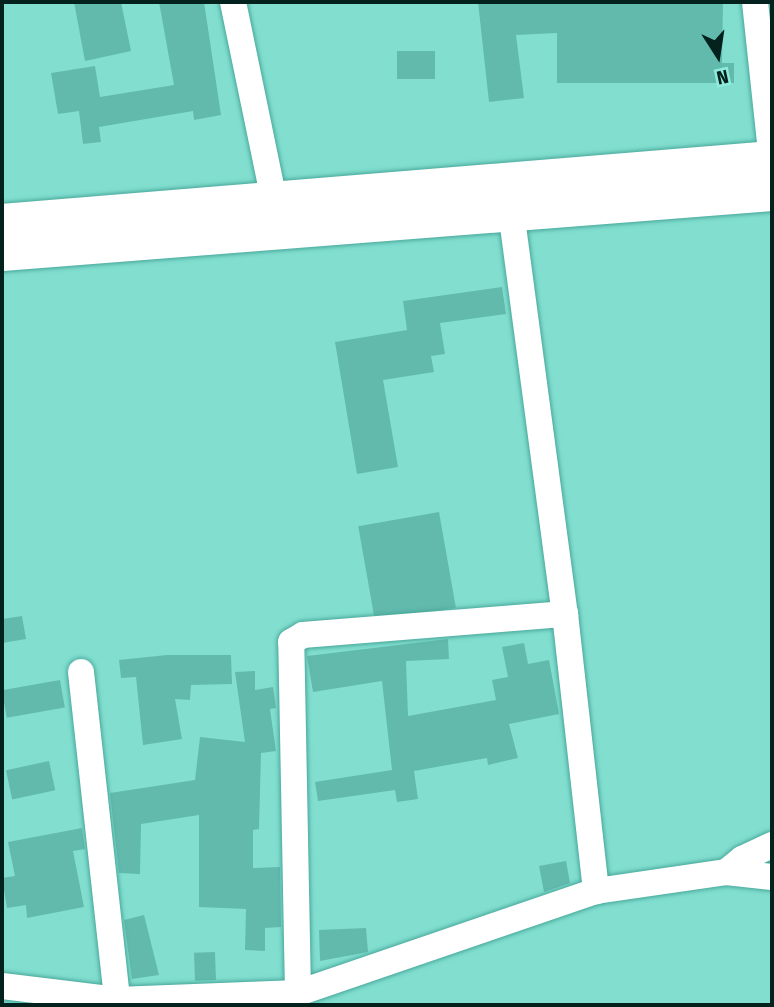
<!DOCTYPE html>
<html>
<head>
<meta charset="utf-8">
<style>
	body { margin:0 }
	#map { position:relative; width:774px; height:1007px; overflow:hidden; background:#82dfd0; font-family:"Fira Sans Condensed",sans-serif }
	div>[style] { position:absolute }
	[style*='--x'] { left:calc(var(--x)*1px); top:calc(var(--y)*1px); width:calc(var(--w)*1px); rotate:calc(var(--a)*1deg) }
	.building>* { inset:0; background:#62baad; transform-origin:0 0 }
	.roads { filter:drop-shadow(0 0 2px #49a89b) drop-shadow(0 0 2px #49a89b) }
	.minor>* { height:26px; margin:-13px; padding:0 13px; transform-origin:13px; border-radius:13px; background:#fff }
	.secondary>* { height:38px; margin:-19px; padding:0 19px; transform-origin:19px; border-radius:19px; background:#fff }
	span { translate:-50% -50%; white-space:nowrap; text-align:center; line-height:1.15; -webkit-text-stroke:6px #8fecdd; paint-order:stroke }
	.frame { position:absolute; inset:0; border:4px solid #03211d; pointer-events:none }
	.north { position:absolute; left:683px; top:21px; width:70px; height:70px; -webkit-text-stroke:5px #8fecdd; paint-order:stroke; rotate:168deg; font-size:19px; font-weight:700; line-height:28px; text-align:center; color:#03211d }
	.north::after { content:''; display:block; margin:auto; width:24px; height:32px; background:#03211d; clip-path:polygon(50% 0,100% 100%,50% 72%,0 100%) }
</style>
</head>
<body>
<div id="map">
	<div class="building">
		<div style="clip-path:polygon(74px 2px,121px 2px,131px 51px,85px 61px)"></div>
		<div style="clip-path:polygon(159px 2px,204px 2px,221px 115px,194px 120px,193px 111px,99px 127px,101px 142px,83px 144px,79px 111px,58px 114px,51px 73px,95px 66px,100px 97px,174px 85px)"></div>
		<div style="clip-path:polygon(478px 2px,723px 2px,722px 63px,734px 63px,734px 83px,557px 83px,557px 33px,516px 35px,524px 98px,489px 102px)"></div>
		<div style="left:435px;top:51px;width:28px;height:38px;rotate:90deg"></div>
		<div style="clip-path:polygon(502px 287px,506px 314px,440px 323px,445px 354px,431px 356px,434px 372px,383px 380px,398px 467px,357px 474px,335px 342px,407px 330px,403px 301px)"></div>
		<div style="left:439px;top:512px;width:97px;height:82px;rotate:80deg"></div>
		<div style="clip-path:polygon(22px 616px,26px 639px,2px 643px,2px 619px)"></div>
		<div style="clip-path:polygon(448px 639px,449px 659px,406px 661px,408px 716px,496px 700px,492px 680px,508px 677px,502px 647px,524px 643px,528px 664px,549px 660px,559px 714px,509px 724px,518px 758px,488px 765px,487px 758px,414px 771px,418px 799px,397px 802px,395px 790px,318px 801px,315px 782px,392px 770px,382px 681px,313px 692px,307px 656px)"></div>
		<div style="clip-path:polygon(167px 655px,231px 655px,232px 684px,191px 685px,190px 700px,175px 699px,182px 739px,143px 745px,136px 677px,121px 678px,119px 660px)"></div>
		<div style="clip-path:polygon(255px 671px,255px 690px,273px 687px,276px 708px,270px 709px,276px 751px,261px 753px,259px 829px,253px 830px,253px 868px,280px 867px,281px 927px,265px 928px,265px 951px,245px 950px,246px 909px,199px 907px,199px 815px,141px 824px,140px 874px,119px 873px,110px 793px,195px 780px,200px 737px,245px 742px,235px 672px)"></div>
		<div style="left:60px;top:680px;width:28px;height:59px;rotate:80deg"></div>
		<div style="left:49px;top:761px;width:30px;height:44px;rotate:78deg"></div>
		<div style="clip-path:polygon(82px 828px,85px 849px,73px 851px,84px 907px,27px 918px,26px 905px,7px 908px,2px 878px,15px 876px,8px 842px)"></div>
		<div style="clip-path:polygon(566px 861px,570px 883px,544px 892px,539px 866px)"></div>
		<div style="clip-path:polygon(144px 915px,159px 975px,132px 979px,124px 920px)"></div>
		<div style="clip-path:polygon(366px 928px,368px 952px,320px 961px,319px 930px)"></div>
		<div style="left:215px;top:952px;width:28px;height:21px;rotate:88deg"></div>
	</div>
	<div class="roads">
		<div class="minor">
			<div style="--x:233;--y:2;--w:202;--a:78.3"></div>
			<div style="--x:274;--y:200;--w:17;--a:130"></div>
			<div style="--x:755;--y:2;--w:159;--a:83.9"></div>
			<div style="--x:511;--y:211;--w:407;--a:82.4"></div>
			<div style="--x:565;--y:614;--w:279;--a:83.6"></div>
			<div style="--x:81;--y:672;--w:330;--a:83.7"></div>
			<div style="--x:726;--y:872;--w:21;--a:-39"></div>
			<div style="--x:742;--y:859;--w:33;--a:-25"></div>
			<div style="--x:2;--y:986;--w:116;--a:6.9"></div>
			<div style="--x:117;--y:1000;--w:181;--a:-2.2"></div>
			<div style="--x:298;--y:993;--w:315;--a:-18.9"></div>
			<div style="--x:596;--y:891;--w:131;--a:-8.3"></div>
			<div style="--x:726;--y:872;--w:46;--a:6.2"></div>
			<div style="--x:298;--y:993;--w:351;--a:-91.1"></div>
			<div style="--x:291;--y:642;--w:14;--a:-30"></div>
			<div style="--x:303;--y:635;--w:263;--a:-4.6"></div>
		</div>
		<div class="secondary">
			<div style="--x:2;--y:223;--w:773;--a:-4.68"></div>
			<div style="--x:2;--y:252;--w:772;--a:-4.46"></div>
		</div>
	</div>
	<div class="frame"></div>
	<div class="north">N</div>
</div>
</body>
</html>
